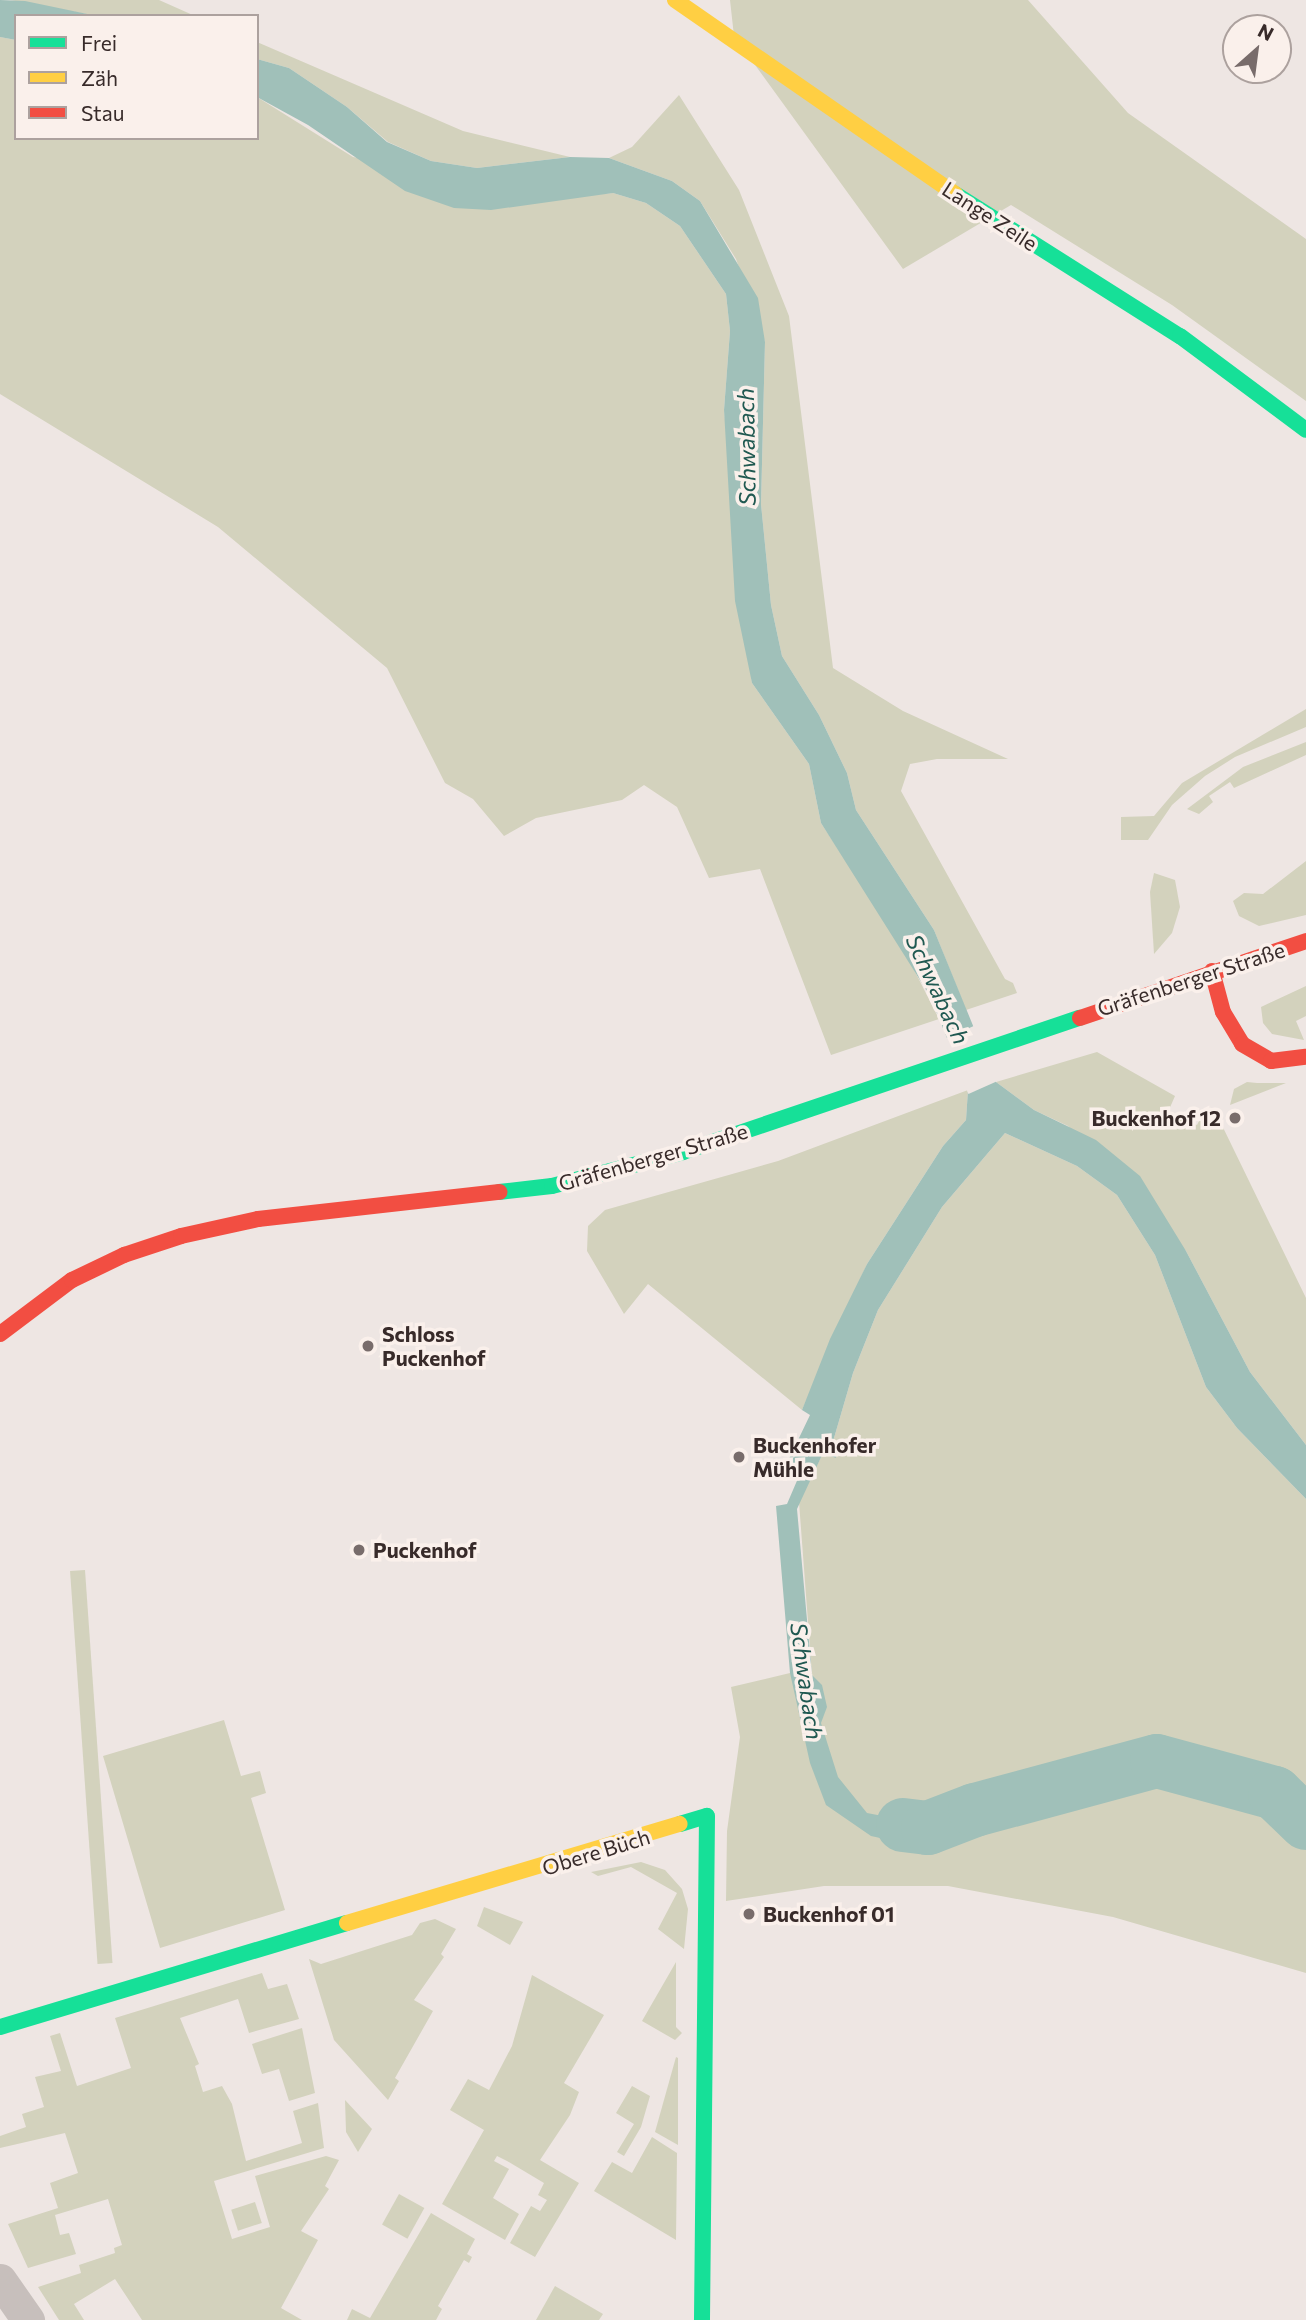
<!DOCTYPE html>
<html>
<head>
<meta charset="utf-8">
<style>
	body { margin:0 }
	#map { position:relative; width:1306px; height:2320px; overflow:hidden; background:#eee6e3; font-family:Commissioner,sans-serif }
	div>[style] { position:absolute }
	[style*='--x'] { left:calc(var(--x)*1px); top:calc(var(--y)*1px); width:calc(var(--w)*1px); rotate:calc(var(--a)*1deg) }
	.green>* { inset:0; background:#d3d2bd; transform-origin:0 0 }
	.water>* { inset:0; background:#a0c0b9 }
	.pier>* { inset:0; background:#eee6e3; transform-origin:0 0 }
	.river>* { height:54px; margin:-27px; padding:0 27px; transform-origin:27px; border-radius:27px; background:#a0c0b9 }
	.street>* { height:33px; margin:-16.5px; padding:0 16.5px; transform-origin:16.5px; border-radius:16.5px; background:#c7bfbc }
	.fast>* { height:16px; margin:-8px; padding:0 8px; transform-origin:8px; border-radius:8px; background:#16e098 }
	.slow>* { height:16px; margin:-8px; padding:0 8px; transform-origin:8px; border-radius:8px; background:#ffcf43 }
	.jam>* { height:16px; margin:-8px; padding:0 8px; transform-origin:8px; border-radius:8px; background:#f24e42 }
	.dots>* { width:19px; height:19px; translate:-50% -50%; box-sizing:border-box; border:4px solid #faf0eb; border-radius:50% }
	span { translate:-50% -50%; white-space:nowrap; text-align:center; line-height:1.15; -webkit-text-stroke:7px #faf0eb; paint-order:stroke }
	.street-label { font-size:21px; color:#382b2a }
	.poi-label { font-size:21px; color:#382b2a; font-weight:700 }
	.right { translate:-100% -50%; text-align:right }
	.left { translate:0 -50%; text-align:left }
	.water-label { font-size:23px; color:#205951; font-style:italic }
	.legend { position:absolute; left:14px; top:14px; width:245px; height:126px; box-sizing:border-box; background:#faf0eb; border:2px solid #aca19e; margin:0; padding:9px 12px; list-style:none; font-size:21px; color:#382b2a }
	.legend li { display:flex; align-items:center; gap:14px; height:35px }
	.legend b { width:35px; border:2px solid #aca19e }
	.north { position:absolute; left:1222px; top:14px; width:70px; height:70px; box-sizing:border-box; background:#faf0eb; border:2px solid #aca19e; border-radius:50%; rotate:28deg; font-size:19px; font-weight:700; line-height:28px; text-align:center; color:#382b2a }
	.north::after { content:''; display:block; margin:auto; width:24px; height:32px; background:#786c6b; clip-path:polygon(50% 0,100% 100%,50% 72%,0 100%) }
</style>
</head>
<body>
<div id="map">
	<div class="green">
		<div style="clip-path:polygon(10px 0,159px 0,195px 16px,97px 16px)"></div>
		<div style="clip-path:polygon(730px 0,1028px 0,1128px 113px,1306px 239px,1306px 401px,1172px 305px,1011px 205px,903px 269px,734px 36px)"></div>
		<div style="clip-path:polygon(0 37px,16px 40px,16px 138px,257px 138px,257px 97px,353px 157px,569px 197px,613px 193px,646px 203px,680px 226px,726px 294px,730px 331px,724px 410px,752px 683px,809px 764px,821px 823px,903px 948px,939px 1019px,831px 1055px,760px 869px,709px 878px,677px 807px,644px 785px,622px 800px,536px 818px,504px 836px,473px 799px,445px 783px,387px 668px,218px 527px,0 394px)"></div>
		<div style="clip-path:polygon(257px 42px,463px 131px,570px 157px,477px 168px,431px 161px,388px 142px,347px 107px,289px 68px,257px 59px)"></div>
		<div style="clip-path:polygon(679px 95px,739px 190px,789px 316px,833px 668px,903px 711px,1008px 759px,937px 759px,910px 764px,901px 791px,1005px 979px,1013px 983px,1017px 993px,966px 1010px,934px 930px,856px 810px,847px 773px,819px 715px,782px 656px,771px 605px,761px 504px,765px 342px,736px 259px,700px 201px,672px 181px,609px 158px,632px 147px)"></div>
		<div style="clip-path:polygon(1306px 709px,1306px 727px,1235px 757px,1205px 776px,1172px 805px,1148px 840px,1121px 840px,1121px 817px,1154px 816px,1182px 783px)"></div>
		<div style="clip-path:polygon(1306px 742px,1306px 755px,1234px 788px,1230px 782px,1209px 796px,1213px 802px,1199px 814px,1187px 809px,1243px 767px)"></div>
		<div style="clip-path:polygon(1306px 861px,1306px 915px,1259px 926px,1239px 916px,1233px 901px,1244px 893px,1263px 894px)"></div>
		<div style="clip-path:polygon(1154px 873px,1175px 880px,1180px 907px,1172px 933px,1154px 954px,1150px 892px)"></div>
		<div style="clip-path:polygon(1306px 986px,1306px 1016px,1296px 1021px,1304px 1040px,1272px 1034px,1263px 1023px,1261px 1007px)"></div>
		<div style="clip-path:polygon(1097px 1052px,1175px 1096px,1168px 1112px,1197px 1125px,1205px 1109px,1215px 1111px,1306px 1298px,1306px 1445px,1250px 1372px,1186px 1251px,1068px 1126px,1034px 1110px,996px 1082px)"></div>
		<div style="clip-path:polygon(1247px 1082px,1257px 1083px,1286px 1083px,1230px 1105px,1234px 1089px)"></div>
		<div style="clip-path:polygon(968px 1090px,966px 1120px,943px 1146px,867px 1264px,802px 1410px,648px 1284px,624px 1314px,587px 1251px,588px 1226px,605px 1210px,778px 1161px)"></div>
		<div style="clip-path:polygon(1005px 1133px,1077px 1166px,1117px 1195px,1155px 1255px,1206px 1387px,1237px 1428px,1306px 1499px,1306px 1973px,1113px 1917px,948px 1886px,824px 1886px,726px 1901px,727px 1831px,740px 1737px,731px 1687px,790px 1673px,812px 1675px,799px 1502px,823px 1453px,836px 1457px,834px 1438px,853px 1373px,878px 1310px,942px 1207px)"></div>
		<div style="left:85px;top:1570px;width:394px;height:15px;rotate:86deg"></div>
		<div style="clip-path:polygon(224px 1720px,241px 1776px,260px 1771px,266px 1793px,251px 1798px,285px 1910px,160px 1948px,103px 1756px)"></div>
		<div style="clip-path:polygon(641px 1862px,665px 1870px,682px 1889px,688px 1909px,684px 1949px,658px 1929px,677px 1893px,631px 1867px,598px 1876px,591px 1872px)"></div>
		<div style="clip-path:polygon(484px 1907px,523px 1922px,510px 1945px,477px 1926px)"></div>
		<div style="clip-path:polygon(435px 1919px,456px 1929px,441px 1954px,444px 1957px,414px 2000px,433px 2011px,395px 2078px,399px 2081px,388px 2100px,334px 2040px,309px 1959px,321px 1964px,412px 1935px,420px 1923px)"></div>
		<div style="clip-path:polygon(676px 1962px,676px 2027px,682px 2033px,675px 2040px,642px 2021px)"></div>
		<div style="clip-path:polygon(262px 1973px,268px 1989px,287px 1984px,299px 2019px,249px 2033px,238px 1999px,180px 2018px,199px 2064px,195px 2066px,203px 2092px,222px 2086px,232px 2104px,246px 2161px,302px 2143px,293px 2111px,318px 2103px,324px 2148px,214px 2181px,232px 2239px,270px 2227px,255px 2176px,326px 2156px,339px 2160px,325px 2186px,329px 2189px,301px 2231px,318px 2240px,281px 2308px,302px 2320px,142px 2320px,115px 2279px,74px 2304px,84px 2320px,59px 2320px,38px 2287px,81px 2273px,79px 2265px,115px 2253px,114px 2248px,122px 2245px,108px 2199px,55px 2215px,60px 2235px,69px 2233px,76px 2254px,28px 2268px,8px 2224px,58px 2208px,50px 2183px,78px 2173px,65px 2133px,0 2148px,0 2136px,26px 2127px,22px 2114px,44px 2107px,35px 2077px,61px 2071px,50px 2036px,60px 2033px,77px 2086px,131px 2068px,115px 2018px)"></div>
		<div style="clip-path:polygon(532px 1975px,604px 2015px,564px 2083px,579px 2092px,570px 2115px,540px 2160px,579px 2183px,535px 2257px,510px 2243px,531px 2206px,540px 2211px,547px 2200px,538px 2195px,544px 2183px,507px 2161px,497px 2156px,494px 2161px,509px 2169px,493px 2198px,519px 2214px,505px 2240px,442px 2204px,484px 2130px,450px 2110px,468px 2079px,489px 2090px,512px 2046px)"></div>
		<div style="clip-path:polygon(302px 2028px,315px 2093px,289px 2101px,279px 2069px,262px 2074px,252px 2044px)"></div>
		<div style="clip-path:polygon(676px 2057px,678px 2058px,678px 2145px,655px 2132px)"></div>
		<div style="clip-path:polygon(632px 2086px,650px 2096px,641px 2127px,624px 2156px,617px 2152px,634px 2124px,616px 2113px)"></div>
		<div style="clip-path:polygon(345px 2100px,372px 2129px,358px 2152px,346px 2132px)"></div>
		<div style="clip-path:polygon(652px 2137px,677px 2153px,676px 2240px,594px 2191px,612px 2162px,632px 2173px)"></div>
		<div style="left:399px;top:2194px;width:29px;height:35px;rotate:29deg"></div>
		<div style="left:255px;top:2202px;width:22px;height:25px;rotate:72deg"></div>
		<div style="clip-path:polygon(431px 2213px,475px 2239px,467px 2254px,472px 2257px,469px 2263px,464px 2260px,438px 2306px,442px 2309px,436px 2320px,347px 2320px,352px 2309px,370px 2318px)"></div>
		<div style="clip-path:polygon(555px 2286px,603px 2314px,599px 2320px,536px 2320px)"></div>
	</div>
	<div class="water">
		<div style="clip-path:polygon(0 0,25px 1px,97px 16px,16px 16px,16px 40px,0 37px)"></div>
		<div style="clip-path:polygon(257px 59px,289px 68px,347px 107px,387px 142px,431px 161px,477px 168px,570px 157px,609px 158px,672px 181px,700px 201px,758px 298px,765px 342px,761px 504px,771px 605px,782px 656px,819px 715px,847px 773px,856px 810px,934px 930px,996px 1082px,1034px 1110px,1096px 1140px,1140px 1176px,1186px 1251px,1250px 1372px,1306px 1445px,1306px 1499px,1237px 1428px,1206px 1387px,1155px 1255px,1117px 1195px,1077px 1166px,1005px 1133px,942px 1207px,878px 1310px,853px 1373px,834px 1438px,836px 1458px,823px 1453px,797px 1509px,812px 1675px,822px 1685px,827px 1707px,821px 1723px,838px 1777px,867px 1813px,893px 1818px,975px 1810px,923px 1842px,903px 1843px,871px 1836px,826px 1805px,810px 1763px,790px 1673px,776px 1506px,787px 1504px,802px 1469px,788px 1461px,810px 1415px,802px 1410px,830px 1339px,867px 1264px,943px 1146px,966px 1120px,968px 1090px,930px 996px,821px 823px,809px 764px,752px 683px,735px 601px,724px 410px,730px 331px,726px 294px,680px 226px,646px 203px,613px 193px,491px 210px,454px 208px,405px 191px,308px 125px,257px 97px)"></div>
	</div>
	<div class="pier">
		<div style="left:976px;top:1025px;width:60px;height:35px;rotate:66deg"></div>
	</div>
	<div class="river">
		<div style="--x:903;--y:1825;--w:25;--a:7"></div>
		<div style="--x:928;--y:1828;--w:50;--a:-21"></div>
		<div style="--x:975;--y:1810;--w:188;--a:-15.1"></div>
		<div style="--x:1157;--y:1761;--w:122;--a:15.2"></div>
		<div style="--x:1275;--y:1793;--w:43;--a:44.1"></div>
	</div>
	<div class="street">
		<div style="--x:0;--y:2280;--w:49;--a:55"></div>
	</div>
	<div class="fast">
		<div style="--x:955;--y:194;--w:266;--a:32.3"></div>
		<div style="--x:1180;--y:336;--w:157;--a:36.7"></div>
		<div style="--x:499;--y:1192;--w:53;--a:-6.5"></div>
		<div style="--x:552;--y:1186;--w:135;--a:-14.5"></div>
		<div style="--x:683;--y:1152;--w:419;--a:-18.7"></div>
		<div style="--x:680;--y:1824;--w:28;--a:-17"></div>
		<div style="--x:707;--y:1816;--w:504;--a:90.57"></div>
		<div style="--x:0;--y:2027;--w:362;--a:-16.7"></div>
	</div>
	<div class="slow">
		<div style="--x:675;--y:0;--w:341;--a:34.7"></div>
		<div style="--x:347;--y:1923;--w:347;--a:-16.6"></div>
	</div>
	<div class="jam">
		<div style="--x:1212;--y:971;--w:42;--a:75"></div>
		<div style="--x:1223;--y:1012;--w:37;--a:59"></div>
		<div style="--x:1242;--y:1044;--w:34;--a:30"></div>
		<div style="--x:1271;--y:1061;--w:35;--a:-7"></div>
		<div style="--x:1080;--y:1018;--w:239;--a:-18.8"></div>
		<div style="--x:0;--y:1334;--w:90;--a:-36.9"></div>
		<div style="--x:72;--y:1280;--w:58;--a:-25.7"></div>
		<div style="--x:124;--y:1255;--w:60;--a:-18.4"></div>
		<div style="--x:181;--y:1236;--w:79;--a:-12.4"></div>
		<div style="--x:258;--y:1219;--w:243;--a:-6.4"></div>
	</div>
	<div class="dots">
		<div style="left:1235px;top:1118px;background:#786c6b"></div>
		<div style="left:368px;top:1346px;background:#786c6b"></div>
		<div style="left:739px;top:1457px;background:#786c6b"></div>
		<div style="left:359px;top:1550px;background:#786c6b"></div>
		<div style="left:749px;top:1914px;background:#786c6b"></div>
	</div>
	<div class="street-label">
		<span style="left:990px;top:216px;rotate:33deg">Lange Zeile</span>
		<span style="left:1191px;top:979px;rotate:-18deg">Gräfenberger Straße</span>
		<span style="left:653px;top:1157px;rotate:-16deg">Gräfenberger Straße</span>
		<span style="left:596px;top:1852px;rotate:-17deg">Obere Büch</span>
	</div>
	<div class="poi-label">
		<span class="right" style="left:1221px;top:1118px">Buckenhof 12</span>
		<span class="left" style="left:382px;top:1346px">Schloss<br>Puckenhof</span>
		<span class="left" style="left:753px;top:1457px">Buckenhofer<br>Mühle</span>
		<span class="left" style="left:373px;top:1550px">Puckenhof</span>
		<span class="left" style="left:763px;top:1914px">Buckenhof 01</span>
	</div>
	<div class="water-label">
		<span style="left:746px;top:447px;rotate:-91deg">Schwabach</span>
		<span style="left:938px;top:989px;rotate:65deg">Schwabach</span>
		<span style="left:807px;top:1681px;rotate:82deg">Schwabach</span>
	</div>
	<ul class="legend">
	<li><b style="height:9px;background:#16e098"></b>Frei</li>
	<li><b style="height:9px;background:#ffcf43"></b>Zäh</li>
	<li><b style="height:9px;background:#f24e42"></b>Stau</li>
	</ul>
	<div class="north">N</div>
</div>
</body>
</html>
